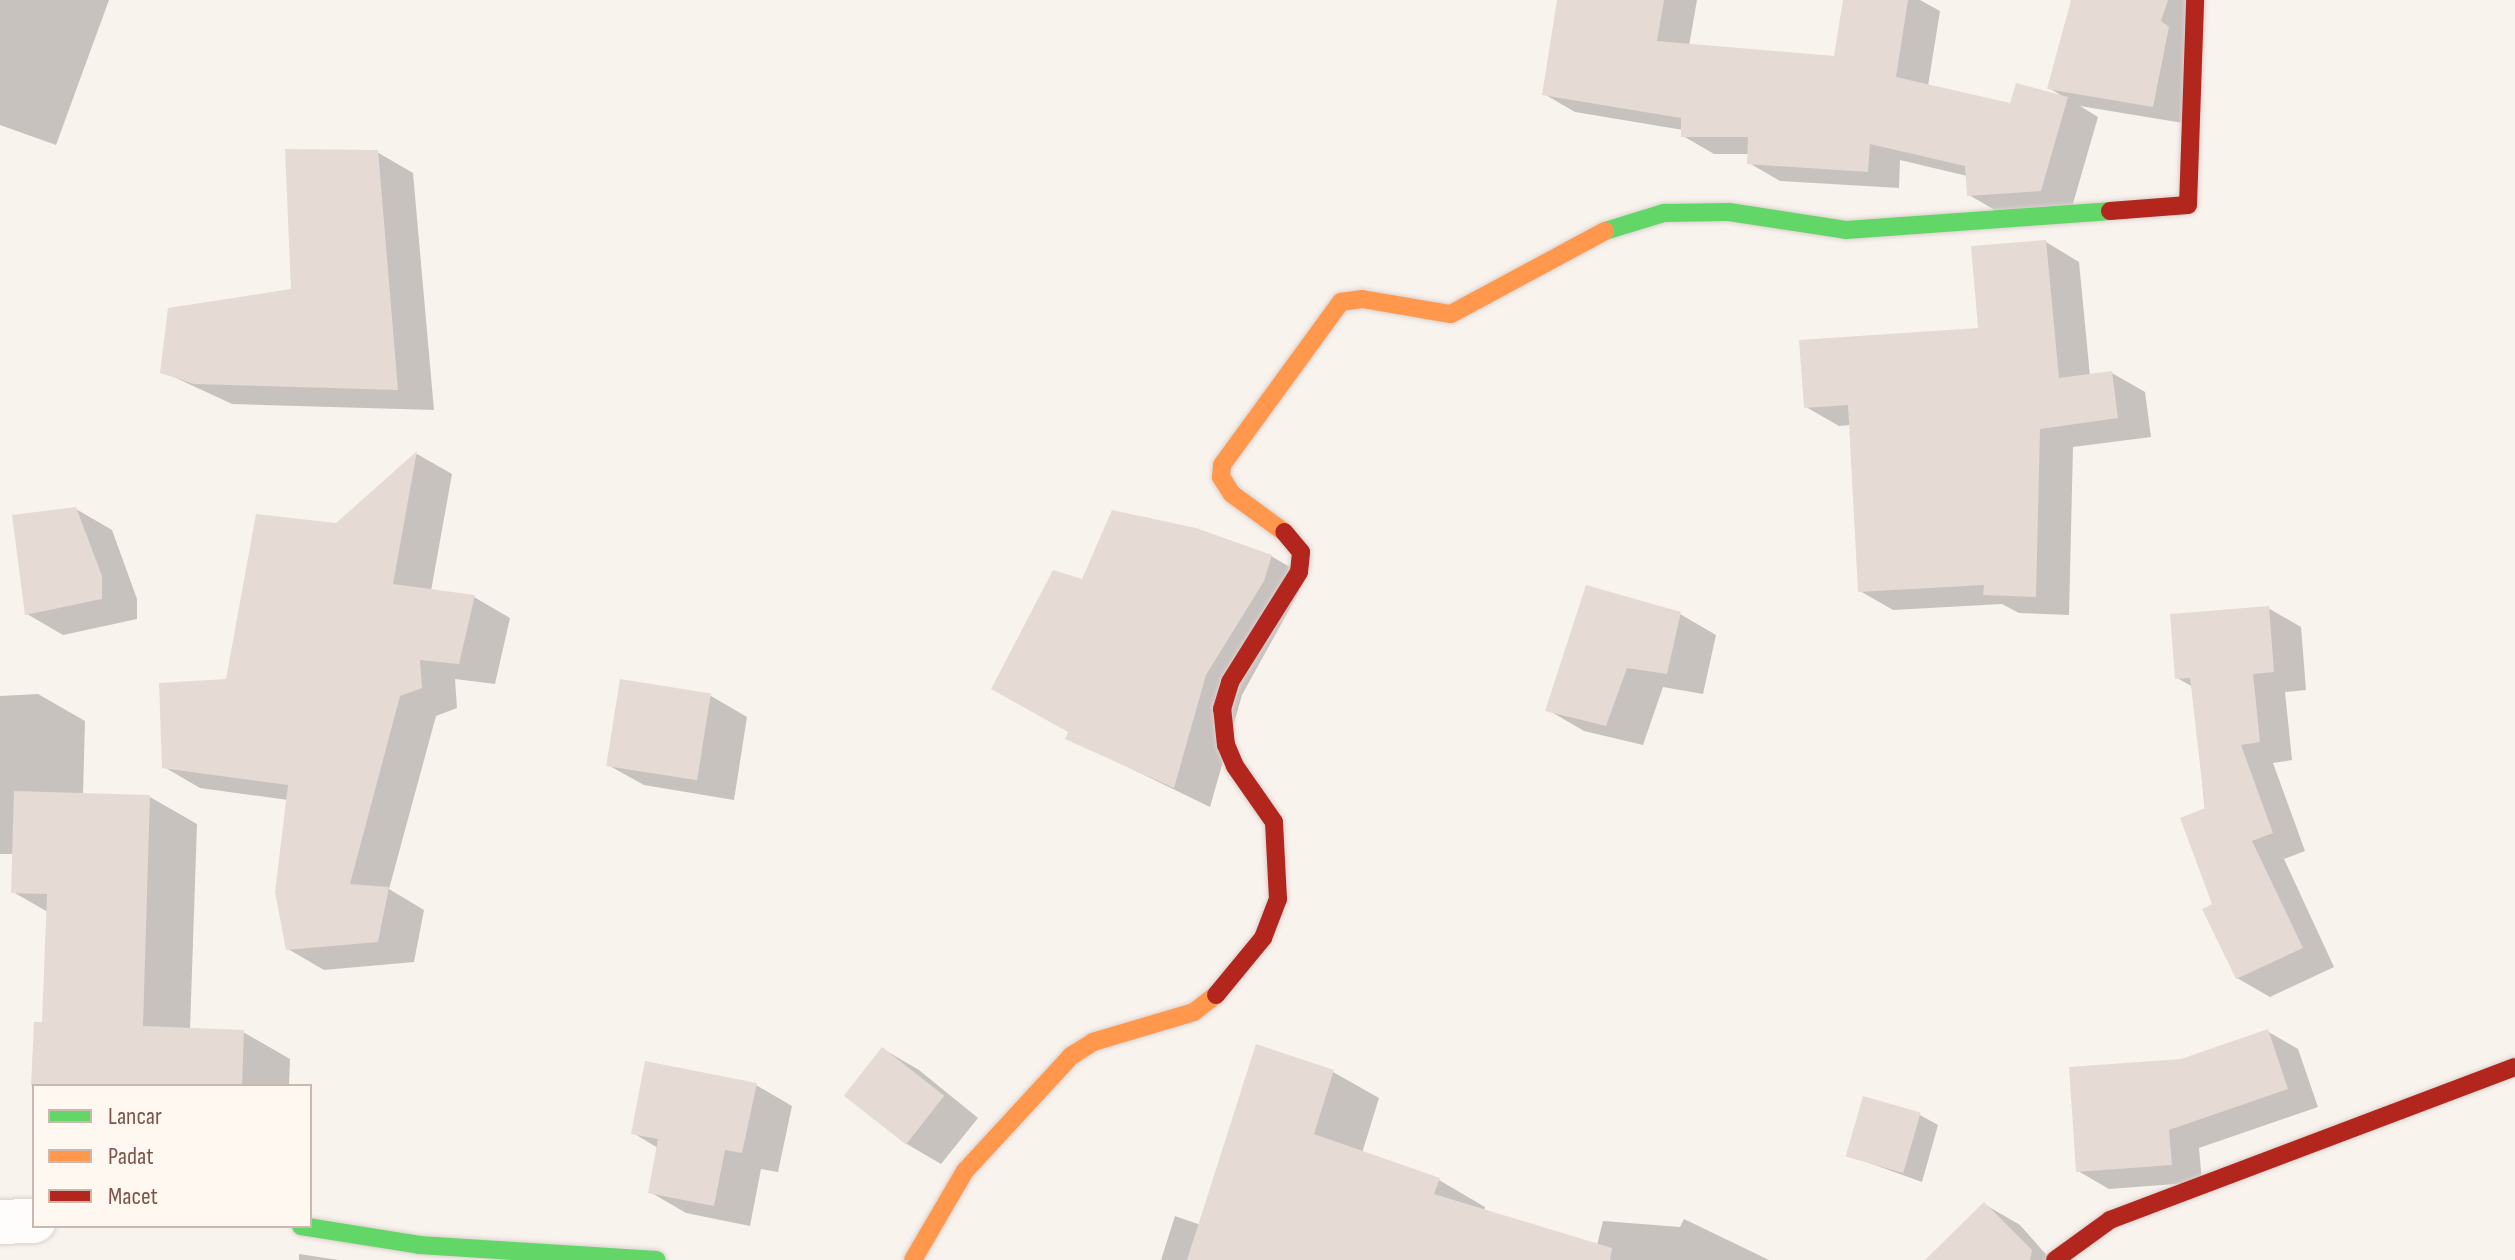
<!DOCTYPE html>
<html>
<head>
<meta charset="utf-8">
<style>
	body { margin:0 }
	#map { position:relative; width:2515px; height:1260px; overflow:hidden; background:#f9f3ee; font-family:"Sofia Sans Condensed",sans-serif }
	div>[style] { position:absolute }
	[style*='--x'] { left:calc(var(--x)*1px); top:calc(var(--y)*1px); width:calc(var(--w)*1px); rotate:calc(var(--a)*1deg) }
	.shadow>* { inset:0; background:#0003 }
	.building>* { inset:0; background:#e6dad5; transform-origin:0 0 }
	.roads { filter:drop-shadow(0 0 2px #d9d0cc) drop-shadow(0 0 2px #d9d0cc) }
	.street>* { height:44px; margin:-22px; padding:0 22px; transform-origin:22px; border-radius:22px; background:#fefdfc }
	.fast>* { height:18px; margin:-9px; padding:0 9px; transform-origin:9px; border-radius:9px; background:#63d668 }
	.slow>* { height:18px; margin:-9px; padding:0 9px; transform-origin:9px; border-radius:9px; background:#ff974d }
	.jam>* { height:18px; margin:-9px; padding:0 9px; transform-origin:9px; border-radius:9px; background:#b3261e }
	span { translate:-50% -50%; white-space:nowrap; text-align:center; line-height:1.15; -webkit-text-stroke:6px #fff8f1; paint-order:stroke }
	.legend { position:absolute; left:32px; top:1084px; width:280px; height:144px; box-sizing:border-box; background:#fff8f1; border:2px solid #cab7ae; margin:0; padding:10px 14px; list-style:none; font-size:24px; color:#7b554a }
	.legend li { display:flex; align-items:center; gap:16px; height:40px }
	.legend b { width:40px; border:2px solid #cab7ae }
</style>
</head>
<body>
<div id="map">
	<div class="shadow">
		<div style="clip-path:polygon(0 0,109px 0,56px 145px,0 125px)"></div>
		<div style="clip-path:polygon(1559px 0,1697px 0,1689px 46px,1836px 58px,1845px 0,1920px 0,1940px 11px,1928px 86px,2011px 105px,2062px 96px,2049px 88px,2073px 0,2204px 0,2183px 123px,2080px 106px,2098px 117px,2072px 207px,2000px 213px,1969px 195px,1967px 176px,1900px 160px,1899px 188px,1780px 181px,1749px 163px,1750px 154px,1714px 154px,1683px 136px,1683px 130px,1575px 112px,1544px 94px)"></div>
		<div style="clip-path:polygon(377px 152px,413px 173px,434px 410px,232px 404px,163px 372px,293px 291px)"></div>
		<div style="clip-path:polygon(2046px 242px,2079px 262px,2090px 376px,2112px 373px,2145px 392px,2151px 437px,2073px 447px,2069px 615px,2019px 613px,2002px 604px,1893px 610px,1860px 591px,1851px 425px,1839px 426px,1806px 407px,1980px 330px)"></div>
		<div style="clip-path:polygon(417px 454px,452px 474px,431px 591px,474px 597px,510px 618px,495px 684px,455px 679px,457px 708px,436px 716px,389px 889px,424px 910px,414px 962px,324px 970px,288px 949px,288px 800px,200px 788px,164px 767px,337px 525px)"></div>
		<div style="clip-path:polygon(76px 509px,112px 530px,137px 599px,137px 619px,63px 635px,27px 614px)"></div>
		<div style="clip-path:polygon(1271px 556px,1307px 577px,1242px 695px,1210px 807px,1068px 738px,1083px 581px)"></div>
		<div style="clip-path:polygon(2268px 608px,2301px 627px,2306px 690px,2285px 692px,2292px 760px,2273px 763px,2305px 851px,2284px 859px,2334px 967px,2270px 997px,2237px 978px,2214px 905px,2193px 687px,2177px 678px)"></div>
		<div style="clip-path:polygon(1680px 614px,1716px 635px,1703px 694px,1663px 687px,1643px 745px,1584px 731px,1548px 710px)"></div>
		<div style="clip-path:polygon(38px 694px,85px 721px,83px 795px,150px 797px,197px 824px,190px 1030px,243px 1032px,290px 1059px,289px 1086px,34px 1086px,32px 1129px,36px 1024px,44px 1024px,48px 912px,13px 892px,14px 854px,0 854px,0 696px)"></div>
		<div style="clip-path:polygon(711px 696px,747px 717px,734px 800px,644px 785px,608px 765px)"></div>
		<div style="clip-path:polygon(2267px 1031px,2298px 1049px,2318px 1107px,2199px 1148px,2202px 1182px,2109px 1189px,2078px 1171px,2181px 1061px)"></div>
		<div style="clip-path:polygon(883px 1049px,919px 1070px,978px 1118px,941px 1164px,905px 1143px,846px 1095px)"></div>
		<div style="clip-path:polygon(1333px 1072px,1379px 1098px,1362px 1153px,1439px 1180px,1485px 1207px,1484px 1211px,1597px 1245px,1603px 1221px,1680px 1227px,1684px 1219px,1769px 1260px,1161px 1260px,1175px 1216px,1201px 1225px)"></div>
		<div style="clip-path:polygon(756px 1085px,792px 1106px,778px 1172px,761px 1169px,750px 1226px,686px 1213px,650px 1192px,658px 1148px,633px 1133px)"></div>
		<div style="clip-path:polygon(1920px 1115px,1938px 1125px,1922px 1182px,1847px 1155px)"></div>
		<div style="clip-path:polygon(1984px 1204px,2020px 1225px,2051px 1260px,1928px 1260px)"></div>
		<div style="clip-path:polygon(299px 1254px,339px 1260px,299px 1260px)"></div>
	</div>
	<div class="building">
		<div style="clip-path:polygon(1557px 0,1664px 0,1657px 41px,1834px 56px,1843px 0,1908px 0,1896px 77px,2010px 103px,2016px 83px,2068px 97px,2041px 191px,1967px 196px,1965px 166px,1870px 144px,1868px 172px,1747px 164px,1748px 137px,1681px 137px,1681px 118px,1542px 95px)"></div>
		<div style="clip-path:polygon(2071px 0,2168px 0,2161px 21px,2169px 27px,2153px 107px,2047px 89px)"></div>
		<div style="clip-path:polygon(285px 149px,378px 150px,398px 390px,194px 384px,160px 373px,168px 308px,291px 289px)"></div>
		<div style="clip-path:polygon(2046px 240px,2059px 378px,2112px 371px,2118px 418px,2040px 429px,2036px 597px,1983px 595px,1984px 585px,1858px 592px,1848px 405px,1804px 408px,1799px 340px,1978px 328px,1971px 246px)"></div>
		<div style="clip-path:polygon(417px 451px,393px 584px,475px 595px,459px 664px,420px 660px,422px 688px,400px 696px,350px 884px,389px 887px,378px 942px,286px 950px,275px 892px,288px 785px,162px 768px,159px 683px,226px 679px,256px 514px,336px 523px)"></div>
		<div style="clip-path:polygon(76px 507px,102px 576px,102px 599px,25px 615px,12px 515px)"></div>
		<div style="clip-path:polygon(1112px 510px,1196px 528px,1272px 555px,1264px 581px,1206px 675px,1174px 788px,1065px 739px,1068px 732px,991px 689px,1053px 570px,1082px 579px)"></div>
		<div style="clip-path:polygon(1586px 585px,1681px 612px,1667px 674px,1627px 668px,1606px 726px,1545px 711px)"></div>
		<div style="clip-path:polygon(2269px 606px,2274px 672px,2253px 674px,2260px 742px,2241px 745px,2273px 833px,2252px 841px,2303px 948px,2236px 979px,2202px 909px,2212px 904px,2180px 818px,2205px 808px,2190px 678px,2175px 679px,2170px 614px)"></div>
		<div style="left:620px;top:679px;width:92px;height:88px;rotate:9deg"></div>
		<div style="clip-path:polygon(14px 791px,150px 795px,143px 1026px,244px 1030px,242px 1086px,31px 1086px,34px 1022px,42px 1022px,47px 894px,11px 893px)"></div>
		<div style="clip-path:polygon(2268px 1029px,2288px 1089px,2169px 1130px,2172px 1165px,2076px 1172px,2069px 1067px,2181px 1059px)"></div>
		<div style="clip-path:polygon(1256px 1044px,1334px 1070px,1314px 1134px,1440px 1178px,1434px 1194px,1612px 1248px,1610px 1260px,1187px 1260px)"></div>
		<div style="left:882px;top:1047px;width:79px;height:62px;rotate:38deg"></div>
		<div style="clip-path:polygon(645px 1061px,757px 1083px,742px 1153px,725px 1150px,714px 1206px,648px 1193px,658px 1139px,631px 1134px)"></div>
		<div style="left:1863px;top:1096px;width:60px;height:63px;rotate:16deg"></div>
		<div style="clip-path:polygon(1984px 1202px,2032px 1250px,2030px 1260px,1925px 1260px)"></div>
	</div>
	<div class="roads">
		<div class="street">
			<div style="--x:0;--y:1222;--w:34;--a:-2"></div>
		</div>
		<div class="fast">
			<div style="--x:1605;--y:231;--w:62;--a:-17"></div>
			<div style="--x:1664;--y:213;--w:65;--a:-0.9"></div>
			<div style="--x:1729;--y:212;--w:118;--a:8.7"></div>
			<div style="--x:1846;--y:230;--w:265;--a:-4.1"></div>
			<div style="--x:301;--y:1226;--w:120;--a:9.1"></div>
			<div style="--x:419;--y:1245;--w:238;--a:3.6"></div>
		</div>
		<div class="slow">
			<div style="--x:1284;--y:532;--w:64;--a:-143.8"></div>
			<div style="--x:1232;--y:494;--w:20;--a:-123"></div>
			<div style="--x:1221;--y:477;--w:12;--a:-85"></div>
			<div style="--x:1222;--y:465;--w:202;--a:-53.9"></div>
			<div style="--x:1341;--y:302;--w:21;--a:-8"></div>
			<div style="--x:1362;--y:299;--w:90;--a:9.6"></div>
			<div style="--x:1451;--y:314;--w:175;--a:-28.3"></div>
			<div style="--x:913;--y:1260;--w:103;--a:-59.7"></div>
			<div style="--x:965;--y:1171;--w:156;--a:-47.3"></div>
			<div style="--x:1071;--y:1056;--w:26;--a:-32"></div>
			<div style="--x:1093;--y:1042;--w:105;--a:-16.5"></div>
			<div style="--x:1194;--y:1012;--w:28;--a:-38"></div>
		</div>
		<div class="jam">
			<div style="--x:2110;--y:211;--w:78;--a:-4.4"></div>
			<div style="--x:2188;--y:205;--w:205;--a:-88"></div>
			<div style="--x:1216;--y:995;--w:74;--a:-50.5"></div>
			<div style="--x:1263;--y:938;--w:42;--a:-69"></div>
			<div style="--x:1278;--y:899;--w:77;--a:-93"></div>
			<div style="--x:1274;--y:822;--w:68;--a:-124.9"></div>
			<div style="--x:1235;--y:766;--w:23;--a:-113"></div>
			<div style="--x:1226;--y:745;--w:36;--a:-96"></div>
			<div style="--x:1222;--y:709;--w:28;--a:-73"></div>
			<div style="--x:1230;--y:682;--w:130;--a:-57.9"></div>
			<div style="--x:1299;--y:572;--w:20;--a:-84"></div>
			<div style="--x:1301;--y:552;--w:26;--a:-130"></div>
			<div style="--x:2055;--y:1260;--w:68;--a:-36"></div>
			<div style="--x:2110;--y:1220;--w:433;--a:-20.7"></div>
		</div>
	</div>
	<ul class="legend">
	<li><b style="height:10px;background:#63d668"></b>Lancar</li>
	<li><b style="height:10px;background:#ff974d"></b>Padat</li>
	<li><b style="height:10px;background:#b3261e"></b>Macet</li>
	</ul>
</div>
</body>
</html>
